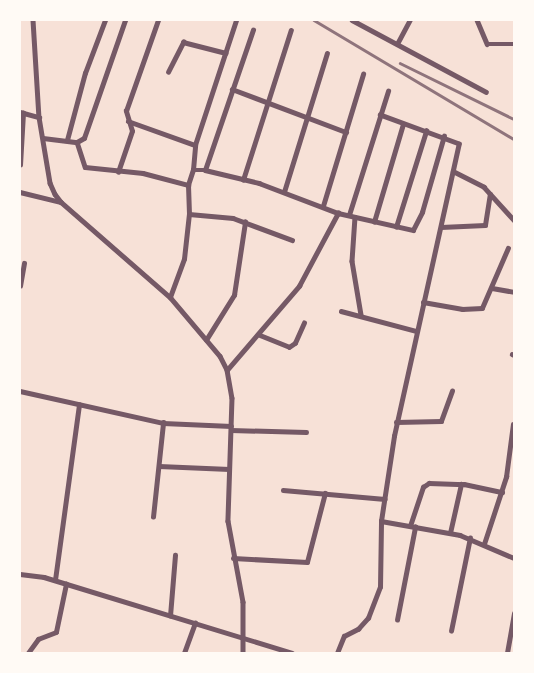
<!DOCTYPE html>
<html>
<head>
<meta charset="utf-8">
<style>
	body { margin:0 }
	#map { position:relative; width:534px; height:673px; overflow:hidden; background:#f7e1d7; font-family:Commissioner,sans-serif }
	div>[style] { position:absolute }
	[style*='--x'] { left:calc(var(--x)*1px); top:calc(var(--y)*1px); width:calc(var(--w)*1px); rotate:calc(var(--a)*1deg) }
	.minor>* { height:4.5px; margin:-2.25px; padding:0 2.25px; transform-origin:2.25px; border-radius:2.25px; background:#755966 }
	.rail>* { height:2.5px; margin:-1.25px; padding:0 1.25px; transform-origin:1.25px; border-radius:1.25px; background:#8f747c }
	span { translate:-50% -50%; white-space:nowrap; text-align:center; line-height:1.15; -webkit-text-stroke:4px #fffaf5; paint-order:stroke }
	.frame { position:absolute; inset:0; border:21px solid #fffaf5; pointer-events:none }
</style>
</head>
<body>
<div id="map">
	<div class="minor">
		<div style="--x:33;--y:20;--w:97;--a:86.5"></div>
		<div style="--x:39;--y:117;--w:67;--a:80.5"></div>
		<div style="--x:50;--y:183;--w:12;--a:66"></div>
		<div style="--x:55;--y:194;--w:10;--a:53"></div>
		<div style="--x:61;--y:202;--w:145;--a:41.1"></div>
		<div style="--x:170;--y:297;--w:77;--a:49.7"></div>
		<div style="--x:220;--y:356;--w:16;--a:63"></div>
		<div style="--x:227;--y:370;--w:28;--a:80"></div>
		<div style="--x:232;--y:398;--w:123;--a:91.9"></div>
		<div style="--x:228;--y:521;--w:82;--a:79.5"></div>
		<div style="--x:243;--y:602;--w:51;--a:90"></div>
		<div style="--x:352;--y:20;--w:152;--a:28.2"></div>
		<div style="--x:477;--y:20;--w:26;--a:67"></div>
		<div style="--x:487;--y:44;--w:27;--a:0"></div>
		<div style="--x:397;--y:44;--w:27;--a:-62"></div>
		<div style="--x:168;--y:72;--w:34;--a:-63"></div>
		<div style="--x:183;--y:42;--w:44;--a:14.3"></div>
		<div style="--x:232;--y:89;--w:122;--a:20.7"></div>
		<div style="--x:20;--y:112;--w:20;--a:15"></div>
		<div style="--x:128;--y:121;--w:71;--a:19.7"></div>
		<div style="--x:43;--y:138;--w:34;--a:7"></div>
		<div style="--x:77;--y:142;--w:8;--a:-30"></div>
		<div style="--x:84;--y:138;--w:125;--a:-70.8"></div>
		<div style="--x:67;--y:140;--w:69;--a:-75"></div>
		<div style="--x:85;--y:73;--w:57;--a:-69.3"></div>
		<div style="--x:77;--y:142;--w:26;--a:72"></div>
		<div style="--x:85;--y:167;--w:58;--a:5.9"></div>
		<div style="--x:143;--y:173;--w:47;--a:14.9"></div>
		<div style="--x:20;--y:165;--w:52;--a:-86.7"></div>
		<div style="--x:193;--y:170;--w:25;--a:-85"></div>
		<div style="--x:195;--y:145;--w:132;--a:-71.8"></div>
		<div style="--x:205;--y:170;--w:148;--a:-71.1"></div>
		<div style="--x:453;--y:171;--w:35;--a:27"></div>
		<div style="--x:484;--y:187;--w:45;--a:47.7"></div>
		<div style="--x:118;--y:172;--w:43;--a:-71.1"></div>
		<div style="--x:132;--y:131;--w:21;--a:-107"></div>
		<div style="--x:126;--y:111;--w:96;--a:-70.6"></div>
		<div style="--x:243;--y:180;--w:157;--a:-72.3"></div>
		<div style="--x:20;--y:192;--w:42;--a:13.7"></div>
		<div style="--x:284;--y:192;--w:145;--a:-72.8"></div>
		<div style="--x:323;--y:206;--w:138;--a:-73.1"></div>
		<div style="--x:189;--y:214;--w:44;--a:5.2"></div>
		<div style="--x:233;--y:218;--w:63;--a:20.4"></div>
		<div style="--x:349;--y:215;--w:130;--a:-72.5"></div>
		<div style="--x:355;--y:217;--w:44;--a:93.9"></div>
		<div style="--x:352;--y:261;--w:55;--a:80.5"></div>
		<div style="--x:374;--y:222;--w:102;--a:-73.5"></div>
		<div style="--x:396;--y:227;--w:101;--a:-72.6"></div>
		<div style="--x:441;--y:227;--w:44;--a:-2.6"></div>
		<div style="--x:485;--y:225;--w:31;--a:-81"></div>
		<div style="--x:20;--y:286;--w:23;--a:-80"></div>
		<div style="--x:492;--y:288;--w:22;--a:10"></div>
		<div style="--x:170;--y:297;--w:40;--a:-69.8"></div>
		<div style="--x:184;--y:259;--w:45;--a:-83.7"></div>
		<div style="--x:189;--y:214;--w:29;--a:-92"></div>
		<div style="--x:188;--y:185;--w:16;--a:-72"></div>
		<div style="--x:193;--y:170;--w:12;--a:0"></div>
		<div style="--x:205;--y:170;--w:56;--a:13.5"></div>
		<div style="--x:259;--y:183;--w:85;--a:20.8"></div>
		<div style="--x:338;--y:213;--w:77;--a:12.8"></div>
		<div style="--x:413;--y:230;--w:20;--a:-63"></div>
		<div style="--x:422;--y:212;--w:79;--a:-73.9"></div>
		<div style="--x:423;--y:302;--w:40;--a:10"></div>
		<div style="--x:462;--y:309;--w:20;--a:-3"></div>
		<div style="--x:482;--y:308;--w:65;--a:-66.6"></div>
		<div style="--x:341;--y:311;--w:78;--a:14.9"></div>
		<div style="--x:260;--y:335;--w:31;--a:22"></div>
		<div style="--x:289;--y:347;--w:7;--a:-34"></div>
		<div style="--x:295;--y:343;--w:22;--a:-66"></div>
		<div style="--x:206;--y:340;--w:53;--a:-58.1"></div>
		<div style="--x:234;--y:295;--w:74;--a:-81.4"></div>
		<div style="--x:512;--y:354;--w:2;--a:27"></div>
		<div style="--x:227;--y:370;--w:111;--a:-49.4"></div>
		<div style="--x:299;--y:286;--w:83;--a:-61.9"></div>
		<div style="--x:20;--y:391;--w:147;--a:12.6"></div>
		<div style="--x:163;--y:423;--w:68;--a:2.5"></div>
		<div style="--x:396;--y:422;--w:45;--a:-1.3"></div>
		<div style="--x:441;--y:421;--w:32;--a:-70"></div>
		<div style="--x:231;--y:430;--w:75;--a:1.5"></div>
		<div style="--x:159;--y:466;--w:70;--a:2.5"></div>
		<div style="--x:283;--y:490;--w:102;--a:5"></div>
		<div style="--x:153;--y:517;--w:95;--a:-83.9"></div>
		<div style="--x:381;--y:521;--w:80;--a:10"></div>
		<div style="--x:460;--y:535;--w:59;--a:23.1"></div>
		<div style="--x:410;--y:526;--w:41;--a:-71.6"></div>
		<div style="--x:423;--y:487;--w:7;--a:-34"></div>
		<div style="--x:429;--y:483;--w:35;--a:2"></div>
		<div style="--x:464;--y:484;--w:39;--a:12"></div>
		<div style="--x:450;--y:533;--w:50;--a:-77.3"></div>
		<div style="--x:484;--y:544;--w:71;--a:-71.8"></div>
		<div style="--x:506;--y:477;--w:53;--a:-82.5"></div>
		<div style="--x:233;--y:558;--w:74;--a:3.1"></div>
		<div style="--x:307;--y:562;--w:71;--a:-75.4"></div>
		<div style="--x:20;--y:574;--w:24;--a:7"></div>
		<div style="--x:44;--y:577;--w:259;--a:17"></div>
		<div style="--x:55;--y:580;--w:177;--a:-82.2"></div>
		<div style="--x:170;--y:616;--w:61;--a:-85.3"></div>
		<div style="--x:397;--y:620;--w:95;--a:-79"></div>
		<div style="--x:451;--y:631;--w:95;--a:-78.5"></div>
		<div style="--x:28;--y:653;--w:17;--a:-54"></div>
		<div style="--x:38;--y:639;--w:19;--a:-21"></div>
		<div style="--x:56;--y:632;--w:49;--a:-78.2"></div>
		<div style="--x:184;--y:653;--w:32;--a:-70"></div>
		<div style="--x:337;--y:653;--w:18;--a:-68"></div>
		<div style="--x:344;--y:636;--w:16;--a:-27"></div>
		<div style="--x:358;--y:629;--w:15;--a:-48"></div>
		<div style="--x:368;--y:618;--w:33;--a:-69"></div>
		<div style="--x:380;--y:587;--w:66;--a:-89.1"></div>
		<div style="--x:381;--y:521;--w:86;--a:-81.3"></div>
		<div style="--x:394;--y:436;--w:299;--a:-77.5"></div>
		<div style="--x:459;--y:144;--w:84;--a:-159.8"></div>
		<div style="--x:507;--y:653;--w:40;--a:-80"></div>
	</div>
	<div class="rail">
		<div style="--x:314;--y:20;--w:233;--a:30.8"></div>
		<div style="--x:400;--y:63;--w:127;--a:26.2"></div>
	</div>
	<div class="frame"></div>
</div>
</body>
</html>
